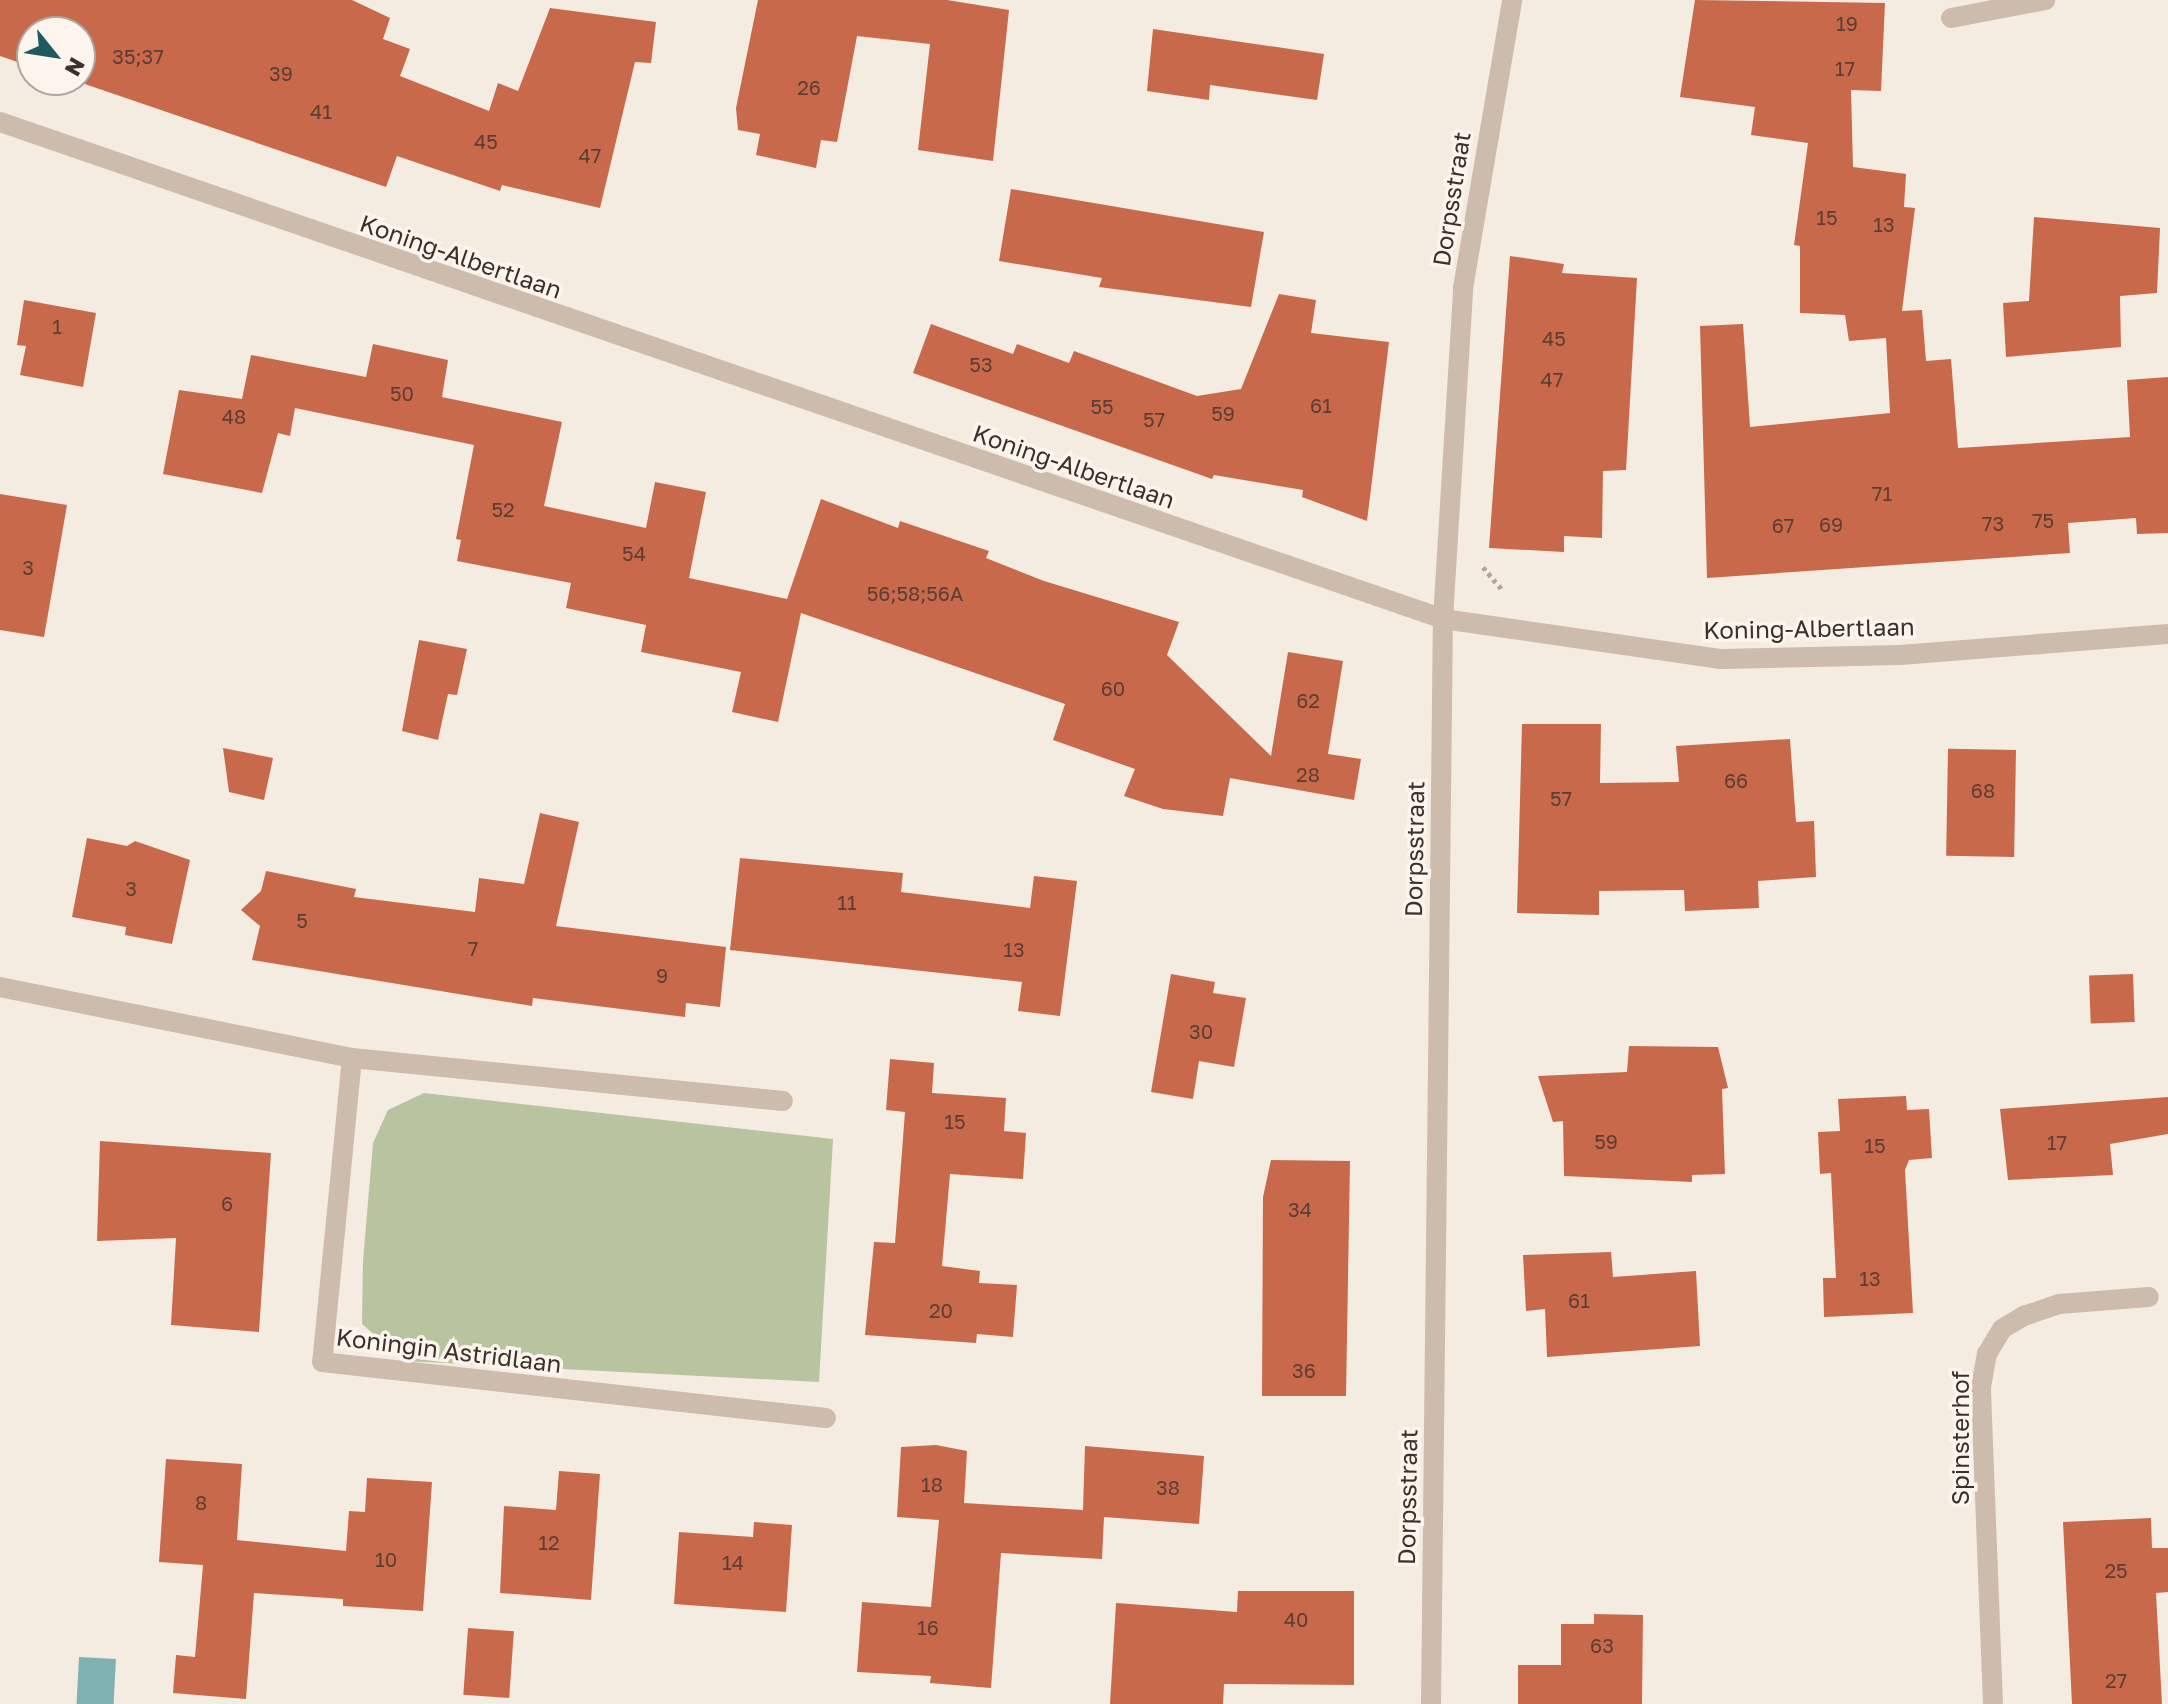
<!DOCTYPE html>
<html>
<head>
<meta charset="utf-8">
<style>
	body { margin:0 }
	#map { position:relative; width:2168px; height:1704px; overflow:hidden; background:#f4ebe1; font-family:"Golos Text",sans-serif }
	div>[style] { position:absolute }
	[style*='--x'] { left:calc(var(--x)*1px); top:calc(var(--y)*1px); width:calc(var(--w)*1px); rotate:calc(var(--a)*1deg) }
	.green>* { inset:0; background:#b8c4a0 }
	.water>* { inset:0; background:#7fb0b2; transform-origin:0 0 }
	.building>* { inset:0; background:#c8694b; transform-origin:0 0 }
	.path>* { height:5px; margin-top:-2.5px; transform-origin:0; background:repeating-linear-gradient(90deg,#b9a596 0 4px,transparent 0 8px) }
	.minor>* { height:20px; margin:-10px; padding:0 10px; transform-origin:10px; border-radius:10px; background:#cdbbac }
	.tertiary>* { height:20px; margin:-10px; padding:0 10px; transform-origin:10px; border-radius:10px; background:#cdbbac }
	span { translate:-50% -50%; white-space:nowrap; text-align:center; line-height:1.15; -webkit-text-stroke:7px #fbf5ee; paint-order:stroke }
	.number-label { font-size:20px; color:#5e3e33 }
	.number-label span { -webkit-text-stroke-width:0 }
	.street-label { font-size:24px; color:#3b302b }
	.north { position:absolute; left:16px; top:16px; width:80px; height:80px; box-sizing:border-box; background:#fbf5ee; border:2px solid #aea6a0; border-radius:50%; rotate:120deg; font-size:22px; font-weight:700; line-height:32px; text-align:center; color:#3b302b }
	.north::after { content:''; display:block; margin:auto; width:28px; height:36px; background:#1f5a5e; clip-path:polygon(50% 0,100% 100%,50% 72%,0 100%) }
</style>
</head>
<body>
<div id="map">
	<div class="green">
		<div style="clip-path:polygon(424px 1093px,833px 1139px,819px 1382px,405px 1361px,362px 1324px,363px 1261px,373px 1143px,388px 1110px)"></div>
	</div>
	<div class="water">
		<div style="left:79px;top:1657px;width:37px;height:47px;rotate:3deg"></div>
	</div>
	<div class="building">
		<div style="clip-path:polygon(0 0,352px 0,390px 18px,383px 39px,410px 49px,400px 76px,489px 111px,498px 83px,518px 91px,550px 8px,656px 22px,651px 63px,635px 62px,600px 208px,502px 185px,500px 191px,397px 156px,386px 187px,73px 80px,80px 80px,80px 32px,32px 32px,32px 67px,0 56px)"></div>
		<div style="clip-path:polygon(758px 0,947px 0,1009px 10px,993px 161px,918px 150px,930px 44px,857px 36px,837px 142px,821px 140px,816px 168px,756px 155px,760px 134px,738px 130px,736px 108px)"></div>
		<div style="clip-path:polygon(1695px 0,1885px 3px,1881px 91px,1851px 90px,1853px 167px,1906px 174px,1904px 207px,1915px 208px,1902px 311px,1922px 310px,1926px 361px,1951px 359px,1958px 448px,2130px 437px,2127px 380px,2168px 377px,2168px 533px,2137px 534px,2136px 518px,2068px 523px,2070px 553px,1707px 578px,1700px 326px,1743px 324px,1750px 427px,1890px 413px,1886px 338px,1849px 341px,1845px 315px,1800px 313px,1800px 246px,1794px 245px,1808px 143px,1751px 135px,1755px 107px,1680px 97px)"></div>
		<div style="clip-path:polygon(1153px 29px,1324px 54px,1317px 100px,1210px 85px,1209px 100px,1147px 91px)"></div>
		<div style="clip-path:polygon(1011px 189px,1264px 232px,1251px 307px,1099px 287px,1102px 278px,999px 261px)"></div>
		<div style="clip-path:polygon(2034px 217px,2160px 228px,2157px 293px,2120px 296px,2121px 347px,2006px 357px,2003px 303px,2029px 301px)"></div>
		<div style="clip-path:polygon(1510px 256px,1564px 264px,1562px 273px,1637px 278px,1626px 470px,1603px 471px,1602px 538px,1564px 536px,1564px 552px,1489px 548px)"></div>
		<div style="clip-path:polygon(1279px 294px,1316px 300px,1311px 333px,1389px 342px,1367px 521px,1302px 497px,1303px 490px,1214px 475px,1212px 479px,913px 373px,931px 324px,1013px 354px,1017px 344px,1069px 363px,1074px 351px,1197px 396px,1241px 389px)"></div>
		<div style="clip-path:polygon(24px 300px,96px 313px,83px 387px,20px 375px,26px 346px,17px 345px)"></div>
		<div style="clip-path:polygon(373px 344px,448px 360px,442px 397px,562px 422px,544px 506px,646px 528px,655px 482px,706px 492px,689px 578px,787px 599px,821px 499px,898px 528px,900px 521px,989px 551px,986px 558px,1044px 581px,1179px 622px,1167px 655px,1271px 756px,1288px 652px,1343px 661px,1328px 754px,1361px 759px,1354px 800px,1230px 778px,1223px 816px,1163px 809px,1124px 796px,1135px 769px,1053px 740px,1065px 704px,801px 613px,778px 722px,732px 712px,741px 672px,641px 652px,646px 625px,566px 608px,571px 583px,457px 561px,461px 540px,456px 539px,474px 445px,295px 408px,290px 436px,278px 433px,262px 493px,163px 474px,179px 390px,242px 399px,251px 355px,366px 377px)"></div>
		<div style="clip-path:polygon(0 494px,67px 505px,44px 637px,0 630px)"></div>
		<div style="clip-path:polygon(419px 640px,467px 649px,457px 695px,448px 694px,438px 740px,402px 731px)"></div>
		<div style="clip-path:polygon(1522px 724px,1601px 724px,1600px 783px,1679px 782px,1676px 746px,1790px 739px,1796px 822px,1814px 821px,1816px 877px,1758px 881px,1759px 908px,1685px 911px,1684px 890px,1599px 891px,1599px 915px,1517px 913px)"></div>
		<div style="clip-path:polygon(223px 748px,273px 758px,264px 800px,229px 792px)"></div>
		<div style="left:2016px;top:750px;width:107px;height:68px;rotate:91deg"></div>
		<div style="clip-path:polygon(540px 813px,579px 822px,556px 926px,726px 947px,720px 1007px,686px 1003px,685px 1017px,533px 998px,532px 1006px,252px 960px,260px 926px,241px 910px,261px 891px,266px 871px,356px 889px,354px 897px,475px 912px,479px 878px,524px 884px)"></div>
		<div style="clip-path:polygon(87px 838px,127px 846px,135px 841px,190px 860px,172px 944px,125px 935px,126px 927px,72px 917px)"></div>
		<div style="clip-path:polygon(740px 858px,903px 873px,901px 892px,1030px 908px,1034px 876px,1077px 881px,1060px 1016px,1018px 1011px,1022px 982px,730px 950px)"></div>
		<div style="clip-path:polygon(1171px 974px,1215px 982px,1213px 993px,1246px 998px,1234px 1067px,1199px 1061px,1193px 1099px,1151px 1092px)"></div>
		<div style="left:2133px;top:974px;width:48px;height:44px;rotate:88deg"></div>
		<div style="clip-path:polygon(1629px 1046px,1718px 1047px,1728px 1088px,1722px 1089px,1725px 1174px,1692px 1175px,1692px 1182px,1564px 1176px,1563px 1121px,1553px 1122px,1538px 1076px,1627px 1072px)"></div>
		<div style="clip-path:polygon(890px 1059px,934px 1063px,932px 1093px,1006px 1098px,1004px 1131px,1026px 1133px,1023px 1179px,950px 1174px,942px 1266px,980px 1271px,979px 1283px,1017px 1285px,1013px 1337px,977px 1334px,976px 1343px,865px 1335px,874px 1242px,895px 1243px,905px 1112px,886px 1110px)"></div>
		<div style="clip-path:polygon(1906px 1096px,1907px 1110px,1929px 1109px,1932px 1158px,1909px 1160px,1905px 1170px,1913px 1313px,1824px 1317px,1823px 1278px,1836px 1278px,1831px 1173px,1820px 1174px,1818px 1132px,1840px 1131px,1838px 1099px)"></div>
		<div style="clip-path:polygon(2168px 1097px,2168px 1134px,2110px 1144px,2113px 1175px,2008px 1180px,2000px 1109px)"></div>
		<div style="clip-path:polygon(100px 1141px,271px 1153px,259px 1332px,171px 1325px,176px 1238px,97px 1241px)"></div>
		<div style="clip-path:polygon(1271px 1160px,1350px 1161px,1346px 1396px,1262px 1396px,1263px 1197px)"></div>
		<div style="clip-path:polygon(1611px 1252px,1613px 1277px,1696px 1271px,1700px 1346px,1547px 1357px,1545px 1309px,1526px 1311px,1523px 1255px)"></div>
		<div style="clip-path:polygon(936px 1445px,967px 1451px,964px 1503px,1083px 1510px,1085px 1446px,1204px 1456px,1199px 1524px,1104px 1517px,1102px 1559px,1001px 1553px,991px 1688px,930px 1683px,931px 1676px,857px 1672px,862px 1602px,931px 1607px,939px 1520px,897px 1517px,901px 1447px)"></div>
		<div style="clip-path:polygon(166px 1459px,242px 1464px,237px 1540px,346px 1551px,349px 1511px,365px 1512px,367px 1478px,432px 1482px,423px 1611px,343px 1606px,343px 1599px,254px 1593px,246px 1699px,173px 1693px,176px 1655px,195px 1657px,203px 1565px,159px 1562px)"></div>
		<div style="clip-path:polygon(559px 1471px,600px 1474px,591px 1600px,500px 1593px,504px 1506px,556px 1510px)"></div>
		<div style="clip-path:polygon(2151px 1518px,2152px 1548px,2168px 1548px,2168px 1592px,2156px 1593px,2162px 1704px,2072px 1704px,2063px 1522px)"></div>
		<div style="clip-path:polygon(754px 1522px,792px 1525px,786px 1612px,674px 1604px,679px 1532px,753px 1537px)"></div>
		<div style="clip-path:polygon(1238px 1591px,1354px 1591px,1354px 1685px,1224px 1684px,1223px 1704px,1110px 1704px,1116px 1603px,1237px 1612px)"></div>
		<div style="clip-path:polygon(1594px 1614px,1643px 1615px,1642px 1704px,1518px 1704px,1518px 1665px,1561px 1665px,1561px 1624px,1594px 1624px)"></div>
		<div style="left:468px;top:1628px;width:46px;height:67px;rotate:4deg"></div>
	</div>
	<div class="path">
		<div style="--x:1483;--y:567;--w:30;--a:50"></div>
	</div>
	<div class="minor">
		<div style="--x:1951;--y:18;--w:96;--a:-10.8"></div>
		<div style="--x:0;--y:987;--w:359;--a:11.4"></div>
		<div style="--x:352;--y:1058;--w:433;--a:5.7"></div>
		<div style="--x:352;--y:1058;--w:305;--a:95.6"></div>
		<div style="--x:322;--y:1362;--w:507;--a:6.34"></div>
		<div style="--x:1431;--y:1704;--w:1085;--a:-89.37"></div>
		<div style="--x:1443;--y:619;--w:332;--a:-86.5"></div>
		<div style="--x:1463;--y:288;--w:292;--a:-80.3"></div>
		<div style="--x:1993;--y:1704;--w:317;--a:-92.2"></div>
		<div style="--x:1981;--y:1387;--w:34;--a:-80"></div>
		<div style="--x:1987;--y:1354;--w:29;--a:-59"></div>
		<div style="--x:2002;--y:1329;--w:26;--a:-31"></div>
		<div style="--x:2024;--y:1316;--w:37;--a:-19"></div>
		<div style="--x:2059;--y:1304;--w:90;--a:-4.4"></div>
	</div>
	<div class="tertiary">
		<div style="--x:0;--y:122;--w:1526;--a:19"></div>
		<div style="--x:1443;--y:619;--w:281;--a:8.2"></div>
		<div style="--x:1721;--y:659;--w:179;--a:-1.3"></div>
		<div style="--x:1900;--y:655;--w:269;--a:-4.5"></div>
	</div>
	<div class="number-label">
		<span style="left:1847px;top:23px">19</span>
		<span style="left:138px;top:56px">35;37</span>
		<span style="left:1845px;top:68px">17</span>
		<span style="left:281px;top:73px">39</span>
		<span style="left:809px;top:87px">26</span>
		<span style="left:321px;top:111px">41</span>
		<span style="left:486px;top:141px">45</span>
		<span style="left:590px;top:155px">47</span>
		<span style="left:1827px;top:217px">15</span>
		<span style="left:1884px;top:224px">13</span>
		<span style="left:57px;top:326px">1</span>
		<span style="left:1554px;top:338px">45</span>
		<span style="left:981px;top:364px">53</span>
		<span style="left:1552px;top:379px">47</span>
		<span style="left:402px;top:393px">50</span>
		<span style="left:1321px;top:405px">61</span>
		<span style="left:1102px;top:406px">55</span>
		<span style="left:1223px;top:413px">59</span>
		<span style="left:234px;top:416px">48</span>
		<span style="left:1154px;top:419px">57</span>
		<span style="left:1882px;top:493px">71</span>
		<span style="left:503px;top:509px">52</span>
		<span style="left:2043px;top:520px">75</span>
		<span style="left:1993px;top:523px">73</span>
		<span style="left:1831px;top:524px">69</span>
		<span style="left:1783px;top:525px">67</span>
		<span style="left:634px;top:553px">54</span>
		<span style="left:28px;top:567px">3</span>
		<span style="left:915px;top:593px">56;58;56A</span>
		<span style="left:1113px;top:688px">60</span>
		<span style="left:1308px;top:700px">62</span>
		<span style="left:1308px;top:774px">28</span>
		<span style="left:1736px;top:780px">66</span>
		<span style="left:1983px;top:790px">68</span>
		<span style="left:1561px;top:798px">57</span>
		<span style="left:131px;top:888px">3</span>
		<span style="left:847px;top:902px">11</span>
		<span style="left:302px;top:920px">5</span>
		<span style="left:473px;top:948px">7</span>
		<span style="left:1014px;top:949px">13</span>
		<span style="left:662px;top:975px">9</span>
		<span style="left:1201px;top:1031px">30</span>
		<span style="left:955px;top:1121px">15</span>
		<span style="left:1606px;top:1141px">59</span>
		<span style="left:2057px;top:1142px">17</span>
		<span style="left:1875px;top:1145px">15</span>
		<span style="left:227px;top:1203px">6</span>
		<span style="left:1300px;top:1209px">34</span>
		<span style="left:1870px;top:1278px">13</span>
		<span style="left:1579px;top:1300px">61</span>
		<span style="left:941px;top:1310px">20</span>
		<span style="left:1304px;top:1370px">36</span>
		<span style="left:932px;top:1484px">18</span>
		<span style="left:1168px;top:1487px">38</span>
		<span style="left:201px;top:1502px">8</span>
		<span style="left:549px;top:1542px">12</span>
		<span style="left:386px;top:1559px">10</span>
		<span style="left:733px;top:1562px">14</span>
		<span style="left:2116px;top:1570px">25</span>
		<span style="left:1296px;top:1619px">40</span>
		<span style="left:928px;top:1627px">16</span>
		<span style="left:1602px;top:1645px">63</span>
		<span style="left:2116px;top:1680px">27</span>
	</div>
	<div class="street-label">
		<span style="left:1451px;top:199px;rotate:-81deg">Dorpsstraat</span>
		<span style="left:461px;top:256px;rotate:19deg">Koning-Albertlaan</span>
		<span style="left:1074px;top:466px;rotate:19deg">Koning-Albertlaan</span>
		<span style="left:1809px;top:628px;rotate:-1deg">Koning-Albertlaan</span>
		<span style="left:1414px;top:849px;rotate:-89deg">Dorpsstraat</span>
		<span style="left:449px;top:1350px;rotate:7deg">Koningin Astridlaan</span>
		<span style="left:1960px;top:1438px;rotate:-90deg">Spinsterhof</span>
		<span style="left:1407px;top:1497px;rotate:-89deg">Dorpsstraat</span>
	</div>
	<div class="north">N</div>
</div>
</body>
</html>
